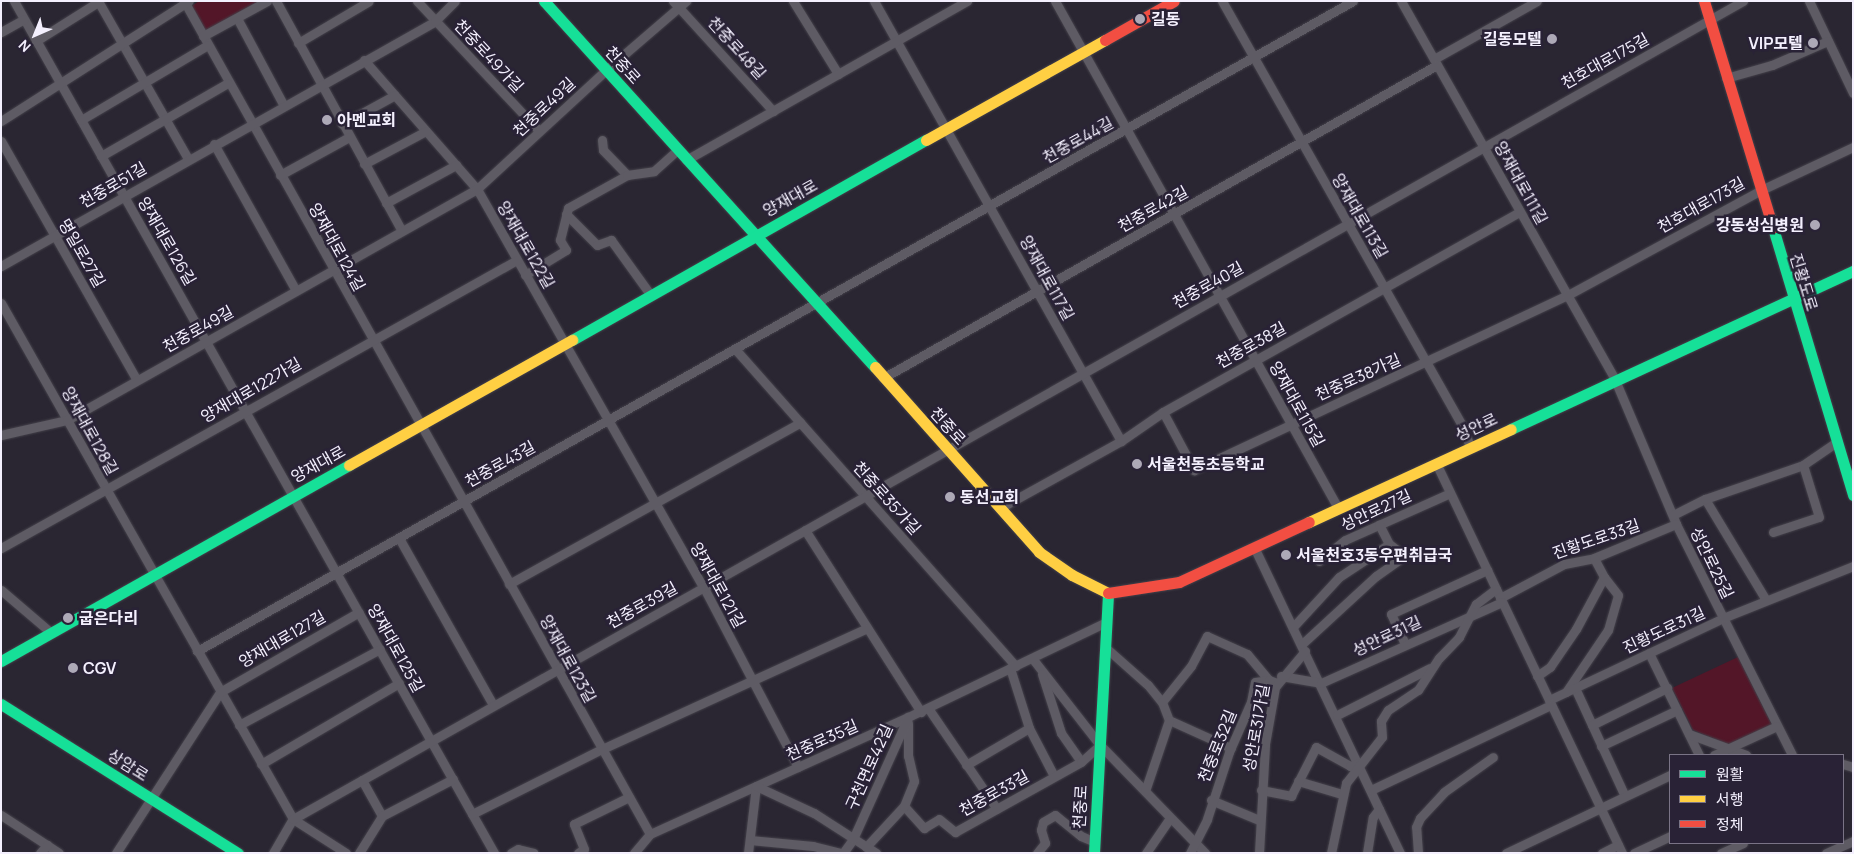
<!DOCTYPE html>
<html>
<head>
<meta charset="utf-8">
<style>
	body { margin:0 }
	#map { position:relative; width:1854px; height:854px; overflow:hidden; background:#2a2632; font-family:Manrope,"Noto Sans KR",sans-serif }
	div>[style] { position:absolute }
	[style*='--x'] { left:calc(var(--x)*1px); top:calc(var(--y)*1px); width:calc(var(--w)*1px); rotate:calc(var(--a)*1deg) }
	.green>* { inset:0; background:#531628 }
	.roads { filter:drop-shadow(0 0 1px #44414a) drop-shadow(0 0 1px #44414a) }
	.street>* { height:9px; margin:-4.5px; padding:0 4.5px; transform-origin:4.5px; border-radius:4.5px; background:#5e5b64 }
	.fast>* { height:11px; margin:-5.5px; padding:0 5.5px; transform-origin:5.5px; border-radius:5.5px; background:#16e098 }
	.slow>* { height:11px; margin:-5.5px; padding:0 5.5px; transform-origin:5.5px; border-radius:5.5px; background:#ffcf43 }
	.jam>* { height:11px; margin:-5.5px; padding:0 5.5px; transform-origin:5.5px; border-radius:5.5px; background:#f24e42 }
	.dots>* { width:14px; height:14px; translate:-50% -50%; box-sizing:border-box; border:2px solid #292236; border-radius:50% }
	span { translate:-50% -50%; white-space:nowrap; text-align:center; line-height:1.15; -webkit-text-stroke:5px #292236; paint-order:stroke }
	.poi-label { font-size:16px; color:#f4f0fe; font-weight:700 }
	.left { translate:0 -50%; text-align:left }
	.right { translate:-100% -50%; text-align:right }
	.street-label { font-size:16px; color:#f4f0fe }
	.frame { position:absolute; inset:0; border:2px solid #f4f0fe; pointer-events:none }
	.legend { position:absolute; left:1669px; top:754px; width:175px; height:90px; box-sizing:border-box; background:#292236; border:1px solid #7a7486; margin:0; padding:6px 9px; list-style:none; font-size:15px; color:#f4f0fe }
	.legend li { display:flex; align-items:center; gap:10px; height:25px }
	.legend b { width:25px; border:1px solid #7a7486 }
	.north { position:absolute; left:10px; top:10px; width:50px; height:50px; -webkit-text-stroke:4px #292236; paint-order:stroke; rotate:224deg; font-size:14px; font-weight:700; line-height:20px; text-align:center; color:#f4f0fe }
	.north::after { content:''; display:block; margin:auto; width:18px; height:22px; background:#f4f0fe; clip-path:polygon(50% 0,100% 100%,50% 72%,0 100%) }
</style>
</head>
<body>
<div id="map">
	<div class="green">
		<div style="clip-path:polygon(199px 1px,261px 1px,204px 32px,192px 6px)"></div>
		<div style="clip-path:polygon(1738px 657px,1772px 725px,1729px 745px,1693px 730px,1672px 688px)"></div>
	</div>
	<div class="roads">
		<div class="street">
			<div style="--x:14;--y:1;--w:978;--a:60.6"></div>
			<div style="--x:98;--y:1;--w:182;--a:60.3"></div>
			<div style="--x:184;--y:1;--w:954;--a:60.78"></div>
			<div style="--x:276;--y:1;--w:262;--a:61.3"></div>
			<div style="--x:417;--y:1;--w:178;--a:46.8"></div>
			<div style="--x:673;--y:1;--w:149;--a:47.7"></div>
			<div style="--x:793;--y:1;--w:86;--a:58.3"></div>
			<div style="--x:874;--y:1;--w:505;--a:60.69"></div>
			<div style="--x:1055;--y:1;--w:581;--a:60.83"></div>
			<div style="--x:1222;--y:1;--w:492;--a:60.5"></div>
			<div style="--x:1464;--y:429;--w:19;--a:72"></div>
			<div style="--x:1401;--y:1;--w:435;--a:60.5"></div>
			<div style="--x:1615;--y:380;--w:156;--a:67"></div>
			<div style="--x:1676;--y:524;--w:258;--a:63.3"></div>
			<div style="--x:1809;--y:1;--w:102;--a:64.4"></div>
			<div style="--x:237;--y:18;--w:98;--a:61.9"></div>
			<div style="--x:1;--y:32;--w:26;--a:-29"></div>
			<div style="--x:203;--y:36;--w:73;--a:-28.7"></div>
			<div style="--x:36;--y:41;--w:73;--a:-32.2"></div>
			<div style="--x:298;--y:43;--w:82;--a:-30.6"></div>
			<div style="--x:1434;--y:59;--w:118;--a:-29.4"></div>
			<div style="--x:364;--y:60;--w:171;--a:48.8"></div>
			<div style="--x:477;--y:189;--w:459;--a:60.4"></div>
			<div style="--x:704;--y:588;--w:202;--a:62.3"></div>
			<div style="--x:1726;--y:78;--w:48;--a:-15.8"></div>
			<div style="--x:1772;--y:65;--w:61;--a:-23.2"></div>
			<div style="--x:81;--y:120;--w:147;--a:-30.6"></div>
			<div style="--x:1;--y:121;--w:223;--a:-32.6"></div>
			<div style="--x:342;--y:124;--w:60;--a:-28.7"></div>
			<div style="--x:602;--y:140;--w:10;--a:84"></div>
			<div style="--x:603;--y:150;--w:35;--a:46"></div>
			<div style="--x:1;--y:141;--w:275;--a:60.4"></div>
			<div style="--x:214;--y:144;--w:168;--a:60.8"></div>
			<div style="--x:101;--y:156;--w:146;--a:-29.9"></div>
			<div style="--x:686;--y:160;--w:323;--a:-29.5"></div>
			<div style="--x:364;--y:164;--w:70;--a:-28"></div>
			<div style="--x:280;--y:175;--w:79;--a:-28.8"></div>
			<div style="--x:386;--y:203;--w:80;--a:-28.5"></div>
			<div style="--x:566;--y:214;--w:44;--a:45"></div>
			<div style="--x:597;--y:245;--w:15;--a:-20"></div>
			<div style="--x:611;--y:240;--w:67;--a:54.2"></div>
			<div style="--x:1;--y:266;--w:498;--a:-29.4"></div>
			<div style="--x:435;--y:21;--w:28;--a:-45"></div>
			<div style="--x:525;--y:275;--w:48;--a:-31.4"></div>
			<div style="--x:566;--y:250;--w:12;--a:-121"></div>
			<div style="--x:560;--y:240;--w:33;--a:-76"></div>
			<div style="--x:568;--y:208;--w:68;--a:-29.2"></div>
			<div style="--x:627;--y:175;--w:27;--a:-8"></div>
			<div style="--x:654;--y:171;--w:31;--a:-42"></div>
			<div style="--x:1;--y:303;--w:593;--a:60.49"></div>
			<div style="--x:293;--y:819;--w:63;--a:32.7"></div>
			<div style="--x:736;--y:350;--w:422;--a:48.5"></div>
			<div style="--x:883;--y:378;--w:636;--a:-29.47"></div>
			<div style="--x:1163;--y:412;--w:66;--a:61.9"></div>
			<div style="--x:1194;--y:470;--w:411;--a:-25.1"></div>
			<div style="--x:1566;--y:296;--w:220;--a:-28.5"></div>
			<div style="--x:1759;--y:191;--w:104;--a:-25.1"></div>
			<div style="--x:1;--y:435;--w:68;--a:-12.8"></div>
			<div style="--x:67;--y:420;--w:471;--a:-29.4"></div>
			<div style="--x:477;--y:189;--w:176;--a:-42.7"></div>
			<div style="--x:606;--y:70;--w:106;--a:-40.8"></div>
			<div style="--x:1436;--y:463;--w:432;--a:64.5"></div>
			<div style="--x:1705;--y:499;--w:118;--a:58.9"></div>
			<div style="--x:1000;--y:508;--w:138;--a:-29"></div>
			<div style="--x:1121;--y:441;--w:51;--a:-34.6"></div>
			<div style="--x:1163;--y:412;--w:409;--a:-29.3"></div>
			<div style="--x:1673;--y:515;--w:36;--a:-27"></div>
			<div style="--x:1705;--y:499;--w:104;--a:-19.1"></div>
			<div style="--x:1803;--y:465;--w:42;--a:-34.4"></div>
			<div style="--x:805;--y:530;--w:216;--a:57.5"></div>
			<div style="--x:1773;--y:532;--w:48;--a:-18.1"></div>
			<div style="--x:1819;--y:517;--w:54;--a:-107.1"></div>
			<div style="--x:399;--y:538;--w:192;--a:60.6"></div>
			<div style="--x:1254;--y:547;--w:339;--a:64.5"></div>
			<div style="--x:1;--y:548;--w:591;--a:-29.17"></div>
			<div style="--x:1319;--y:561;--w:33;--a:-39"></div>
			<div style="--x:1345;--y:540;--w:115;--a:-24.1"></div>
			<div style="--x:509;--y:584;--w:333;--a:-29"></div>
			<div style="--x:1;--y:590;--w:63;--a:40.5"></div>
			<div style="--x:1500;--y:598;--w:72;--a:-28"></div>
			<div style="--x:1564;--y:564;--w:31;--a:-11"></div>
			<div style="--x:1594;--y:558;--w:89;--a:-22.5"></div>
			<div style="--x:1293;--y:627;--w:68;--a:-47.4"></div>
			<div style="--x:1339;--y:577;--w:60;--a:-33.4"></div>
			<div style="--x:1302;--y:644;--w:100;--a:-42.6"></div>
			<div style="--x:1376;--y:576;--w:35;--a:-35"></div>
			<div style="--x:1405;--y:556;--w:20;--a:-143"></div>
			<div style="--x:1389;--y:544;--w:22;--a:-117"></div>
			<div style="--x:1405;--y:644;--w:33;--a:-115"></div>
			<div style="--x:1391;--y:614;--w:106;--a:-24.6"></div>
			<div style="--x:1105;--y:647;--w:57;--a:41.5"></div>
			<div style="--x:1148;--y:685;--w:22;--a:51"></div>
			<div style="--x:1162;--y:702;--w:19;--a:69"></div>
			<div style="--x:1169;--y:720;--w:68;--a:24.3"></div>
			<div style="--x:197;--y:651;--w:1326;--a:-29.35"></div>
			<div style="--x:1649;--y:653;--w:114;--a:63.9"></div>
			<div style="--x:1032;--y:658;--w:110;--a:52"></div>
			<div style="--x:1100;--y:745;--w:151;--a:45.8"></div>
			<div style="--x:1010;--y:668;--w:63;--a:72.4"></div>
			<div style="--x:1029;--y:728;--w:54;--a:62.5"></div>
			<div style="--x:1042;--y:674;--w:62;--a:72.1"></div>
			<div style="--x:1061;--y:733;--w:35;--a:55"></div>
			<div style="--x:1281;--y:676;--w:41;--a:9.9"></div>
			<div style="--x:1321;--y:683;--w:198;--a:-24.1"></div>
			<div style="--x:1537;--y:676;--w:16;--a:-35"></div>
			<div style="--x:1550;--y:667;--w:46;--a:-55.6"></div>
			<div style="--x:1576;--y:629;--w:59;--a:-61.7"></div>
			<div style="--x:1604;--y:577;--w:21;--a:-118"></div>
			<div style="--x:1575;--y:688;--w:119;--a:65.2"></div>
			<div style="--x:1566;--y:692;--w:75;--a:-55.9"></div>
			<div style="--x:1608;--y:630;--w:36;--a:-74"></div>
			<div style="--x:1618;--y:595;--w:23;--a:-128"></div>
			<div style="--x:1549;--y:700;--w:192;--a:-25.2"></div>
			<div style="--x:1723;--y:618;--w:140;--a:-21.8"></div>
			<div style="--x:1162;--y:702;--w:46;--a:-51.1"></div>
			<div style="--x:1191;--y:666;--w:34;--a:-62"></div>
			<div style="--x:1207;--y:636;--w:44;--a:24.2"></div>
			<div style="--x:1247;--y:654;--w:34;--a:50"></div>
			<div style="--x:928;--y:708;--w:122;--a:55.7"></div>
			<div style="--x:1337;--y:715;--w:104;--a:-26.8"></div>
			<div style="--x:239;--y:725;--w:160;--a:-28.3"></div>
			<div style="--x:1592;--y:725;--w:84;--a:-26.3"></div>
			<div style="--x:1689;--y:734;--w:61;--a:20.2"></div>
			<div style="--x:1601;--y:746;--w:84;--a:-25.3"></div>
			<div style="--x:1714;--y:755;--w:69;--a:-24.7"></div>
			<div style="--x:261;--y:764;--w:160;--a:-30.4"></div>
			<div style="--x:1843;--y:764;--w:10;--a:17"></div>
			<div style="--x:966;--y:765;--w:73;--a:-30.4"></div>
			<div style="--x:362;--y:780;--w:41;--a:60.9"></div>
			<div style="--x:1298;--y:781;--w:46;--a:16.5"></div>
			<div style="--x:1261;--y:790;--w:31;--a:11"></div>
			<div style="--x:1291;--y:796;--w:55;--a:-63"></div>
			<div style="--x:1316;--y:747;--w:39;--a:29"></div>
			<div style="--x:1350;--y:766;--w:9;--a:-18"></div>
			<div style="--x:1371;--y:790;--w:199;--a:-25.3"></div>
			<div style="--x:1145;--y:791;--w:75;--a:-71.3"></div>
			<div style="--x:1211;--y:800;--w:52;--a:22.6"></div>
			<div style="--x:904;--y:806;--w:30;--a:48"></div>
			<div style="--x:924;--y:828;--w:17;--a:-31"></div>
			<div style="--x:939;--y:819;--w:21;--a:39"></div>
			<div style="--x:955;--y:832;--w:144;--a:-29.1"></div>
			<div style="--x:1081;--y:762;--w:25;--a:-42"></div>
			<div style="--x:472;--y:814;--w:145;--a:-26.6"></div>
			<div style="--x:602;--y:749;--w:291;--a:-24.5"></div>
			<div style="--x:1;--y:815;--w:69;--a:33.2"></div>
			<div style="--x:750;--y:840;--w:63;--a:5.4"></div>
			<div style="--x:813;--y:846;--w:30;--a:14"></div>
			<div style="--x:866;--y:847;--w:56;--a:-47.2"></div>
			<div style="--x:904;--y:806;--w:27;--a:-68"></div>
			<div style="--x:914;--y:781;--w:26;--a:-103"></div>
			<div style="--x:908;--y:756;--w:33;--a:-90"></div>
			<div style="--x:40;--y:853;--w:11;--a:-49"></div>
			<div style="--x:116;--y:853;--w:192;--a:-57.1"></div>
			<div style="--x:220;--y:692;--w:160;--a:-29.9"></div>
			<div style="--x:273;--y:853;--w:39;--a:-60"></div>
			<div style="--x:293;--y:819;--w:1665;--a:-29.43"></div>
			<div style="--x:359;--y:853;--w:44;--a:-58.1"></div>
			<div style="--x:382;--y:816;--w:80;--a:-27.5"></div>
			<div style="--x:511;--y:853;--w:8;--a:-30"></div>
			<div style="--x:518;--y:849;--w:16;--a:14"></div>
			<div style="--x:578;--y:853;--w:7;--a:-34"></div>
			<div style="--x:584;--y:849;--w:27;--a:-112"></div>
			<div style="--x:574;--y:824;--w:61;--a:-26.1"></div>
			<div style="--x:634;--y:853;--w:25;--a:-50"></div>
			<div style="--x:650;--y:834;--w:283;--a:-24.4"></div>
			<div style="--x:908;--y:717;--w:220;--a:-25.6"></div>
			<div style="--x:748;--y:853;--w:67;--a:-83.2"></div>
			<div style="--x:756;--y:786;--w:64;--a:25"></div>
			<div style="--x:814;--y:813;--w:74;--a:32.8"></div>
			<div style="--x:843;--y:853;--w:17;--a:-54"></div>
			<div style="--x:853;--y:839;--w:134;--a:-65.7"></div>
			<div style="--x:1037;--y:853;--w:13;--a:-51"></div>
			<div style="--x:1045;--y:843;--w:14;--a:-107"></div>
			<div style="--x:1041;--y:830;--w:8;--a:-76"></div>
			<div style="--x:1043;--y:822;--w:14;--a:-30"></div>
			<div style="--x:1055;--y:815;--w:33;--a:39"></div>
			<div style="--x:1081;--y:836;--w:15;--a:23"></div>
			<div style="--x:1146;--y:853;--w:42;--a:-55.6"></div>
			<div style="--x:1190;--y:853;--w:38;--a:-63"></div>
			<div style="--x:1207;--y:819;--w:71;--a:-71.8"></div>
			<div style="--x:1229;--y:752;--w:55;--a:-66.3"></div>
			<div style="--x:1251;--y:702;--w:20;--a:-79"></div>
			<div style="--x:1255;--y:682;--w:14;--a:-8"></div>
			<div style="--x:1269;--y:680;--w:9;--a:21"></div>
			<div style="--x:1259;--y:853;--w:109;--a:-86.8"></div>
			<div style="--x:1265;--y:744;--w:58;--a:-80"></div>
			<div style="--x:1275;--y:687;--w:47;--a:-50.2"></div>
			<div style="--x:1331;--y:853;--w:72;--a:-77.9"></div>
			<div style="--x:1346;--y:783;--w:58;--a:-52"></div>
			<div style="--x:1382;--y:737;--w:16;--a:-94"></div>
			<div style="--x:1381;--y:721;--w:13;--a:-58"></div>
			<div style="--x:1388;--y:710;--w:36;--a:-34"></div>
			<div style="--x:1418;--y:690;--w:38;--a:-57"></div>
			<div style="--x:1439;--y:658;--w:29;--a:-46"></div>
			<div style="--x:1459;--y:637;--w:37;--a:-63"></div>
			<div style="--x:1476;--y:604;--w:25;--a:-37"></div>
			<div style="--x:1367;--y:853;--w:36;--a:-81"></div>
			<div style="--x:1373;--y:817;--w:10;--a:-53"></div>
			<div style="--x:1418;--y:853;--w:26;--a:-94"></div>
			<div style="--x:1416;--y:827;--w:10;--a:-66"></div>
			<div style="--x:1420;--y:818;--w:35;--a:-47"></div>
			<div style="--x:1444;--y:792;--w:60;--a:-35.5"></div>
			<div style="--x:1506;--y:853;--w:182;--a:-25.4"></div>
			<div style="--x:1602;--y:853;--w:18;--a:-27"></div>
			<div style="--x:1634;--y:853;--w:40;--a:-25"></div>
			<div style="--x:1721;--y:853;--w:24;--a:-24"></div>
			<div style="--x:1826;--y:853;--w:30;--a:-24"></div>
		</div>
		<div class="fast">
			<div style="--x:544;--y:1;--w:493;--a:47.9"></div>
			<div style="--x:1773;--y:228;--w:279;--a:73.3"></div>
			<div style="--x:572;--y:340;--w:407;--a:-29.5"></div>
			<div style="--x:1511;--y:429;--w:377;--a:-24.8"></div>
			<div style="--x:1;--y:661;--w:399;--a:-29.4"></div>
			<div style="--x:1;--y:704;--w:280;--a:32.2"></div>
			<div style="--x:1094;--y:853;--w:260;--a:-86.9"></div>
		</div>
		<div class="slow">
			<div style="--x:926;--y:140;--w:205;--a:-29.2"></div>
			<div style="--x:875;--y:367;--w:247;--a:48.4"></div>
			<div style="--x:1039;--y:552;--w:40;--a:34.9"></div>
			<div style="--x:1072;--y:575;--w:40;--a:26.6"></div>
			<div style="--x:349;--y:465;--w:256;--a:-29.3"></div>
			<div style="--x:1309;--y:522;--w:222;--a:-24.7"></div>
		</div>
		<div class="jam">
			<div style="--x:1704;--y:1;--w:237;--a:73.1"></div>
			<div style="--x:1105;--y:40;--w:79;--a:-29.5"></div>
			<div style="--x:1108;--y:593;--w:72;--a:-8.8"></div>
			<div style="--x:1179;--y:582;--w:143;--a:-24.8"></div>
		</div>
	</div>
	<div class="dots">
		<div style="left:1140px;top:19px;background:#ada9b7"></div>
		<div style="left:1552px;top:39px;background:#ada9b7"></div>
		<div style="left:1813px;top:43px;background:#ada9b7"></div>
		<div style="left:327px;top:120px;background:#ada9b7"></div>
		<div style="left:1815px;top:225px;background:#ada9b7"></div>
		<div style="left:1137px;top:464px;background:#ada9b7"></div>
		<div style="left:950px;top:497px;background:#ada9b7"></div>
		<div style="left:1286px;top:555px;background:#ada9b7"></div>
		<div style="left:68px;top:618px;background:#ada9b7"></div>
		<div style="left:73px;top:668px;background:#ada9b7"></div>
	</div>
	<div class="poi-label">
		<span class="left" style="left:1151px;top:19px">길동</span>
		<span class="right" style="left:1542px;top:39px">길동모텔</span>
		<span class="right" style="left:1803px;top:43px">VIP모텔</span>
		<span class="left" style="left:337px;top:120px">아멘교회</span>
		<span class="right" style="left:1804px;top:225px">강동성심병원</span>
		<span class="left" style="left:1147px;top:464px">서울천동초등학교</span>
		<span class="left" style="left:960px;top:497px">동선교회</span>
		<span class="left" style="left:1296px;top:555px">서울천호3동우편취급국</span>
		<span class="left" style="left:79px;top:618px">굽은다리</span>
		<span class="left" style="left:83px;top:668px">CGV</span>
	</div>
	<div class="street-label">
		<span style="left:737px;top:48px;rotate:48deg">천중로48길</span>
		<span style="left:489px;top:56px;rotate:47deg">천중로49가길</span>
		<span style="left:1605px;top:61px;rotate:-29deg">천호대로175길</span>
		<span style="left:623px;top:65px;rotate:48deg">천중로</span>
		<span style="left:544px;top:107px;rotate:-43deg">천중로49길</span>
		<span style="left:1078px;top:140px;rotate:-29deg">천중로44길</span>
		<span style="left:1521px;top:183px;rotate:61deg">양재대로111길</span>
		<span style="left:113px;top:185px;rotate:-30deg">천중로51길</span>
		<span style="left:790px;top:198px;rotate:-29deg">양재대로</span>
		<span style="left:1701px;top:205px;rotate:-29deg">천호대로173길</span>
		<span style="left:1153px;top:209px;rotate:-29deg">천중로42길</span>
		<span style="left:1360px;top:216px;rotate:60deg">양재대로113길</span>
		<span style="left:167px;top:241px;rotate:60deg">양재대로126길</span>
		<span style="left:526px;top:245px;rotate:60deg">양재대로122길</span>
		<span style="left:337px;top:247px;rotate:61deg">양재대로124길</span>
		<span style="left:82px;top:253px;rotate:60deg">명일로27길</span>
		<span style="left:1047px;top:278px;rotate:61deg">양재대로117길</span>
		<span style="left:1804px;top:282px;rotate:73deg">진황도로</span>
		<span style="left:1208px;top:285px;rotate:-29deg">천중로40길</span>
		<span style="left:198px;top:329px;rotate:-29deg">천중로49길</span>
		<span style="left:1251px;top:345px;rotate:-29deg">천중로38길</span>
		<span style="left:1358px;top:377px;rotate:-24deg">천중로38가길</span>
		<span style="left:251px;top:390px;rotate:-30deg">양재대로122가길</span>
		<span style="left:1297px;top:404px;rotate:61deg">양재대로115길</span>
		<span style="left:948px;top:426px;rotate:48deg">천중로</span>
		<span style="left:1476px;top:427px;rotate:-25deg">성안로</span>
		<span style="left:90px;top:431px;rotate:61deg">양재대로128길</span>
		<span style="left:318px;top:464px;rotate:-29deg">양재대로</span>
		<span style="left:500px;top:464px;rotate:-29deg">천중로43길</span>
		<span style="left:887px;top:498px;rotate:48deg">천중로35가길</span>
		<span style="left:1376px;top:510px;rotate:-25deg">성안로27길</span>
		<span style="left:1596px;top:539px;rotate:-19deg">진황도로33길</span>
		<span style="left:1712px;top:563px;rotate:64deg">성안로25길</span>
		<span style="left:718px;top:585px;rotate:61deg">양재대로121길</span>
		<span style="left:642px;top:605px;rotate:-29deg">천중로39길</span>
		<span style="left:1664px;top:630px;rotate:-25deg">진황도로31길</span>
		<span style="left:1387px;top:636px;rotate:-25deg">성안로31길</span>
		<span style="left:282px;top:639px;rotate:-30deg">양재대로127길</span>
		<span style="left:396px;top:648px;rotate:61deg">양재대로125길</span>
		<span style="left:568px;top:659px;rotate:61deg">양재대로123길</span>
		<span style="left:1256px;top:728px;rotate:-80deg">성안로31가길</span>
		<span style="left:822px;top:740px;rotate:-24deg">천중로35길</span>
		<span style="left:1217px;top:746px;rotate:-68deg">천중로32길</span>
		<span style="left:128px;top:765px;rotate:32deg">상암로</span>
		<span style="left:869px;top:767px;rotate:-66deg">구천면로42길</span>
		<span style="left:994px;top:793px;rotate:-29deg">천중로33길</span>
		<span style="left:1080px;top:807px;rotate:-87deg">천중로</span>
	</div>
	<div class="frame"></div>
	<ul class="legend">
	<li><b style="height:6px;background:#16e098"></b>원활</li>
	<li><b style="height:6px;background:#ffcf43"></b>서행</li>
	<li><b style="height:6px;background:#f24e42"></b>정체</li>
	</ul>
	<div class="north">N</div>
</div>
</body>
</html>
